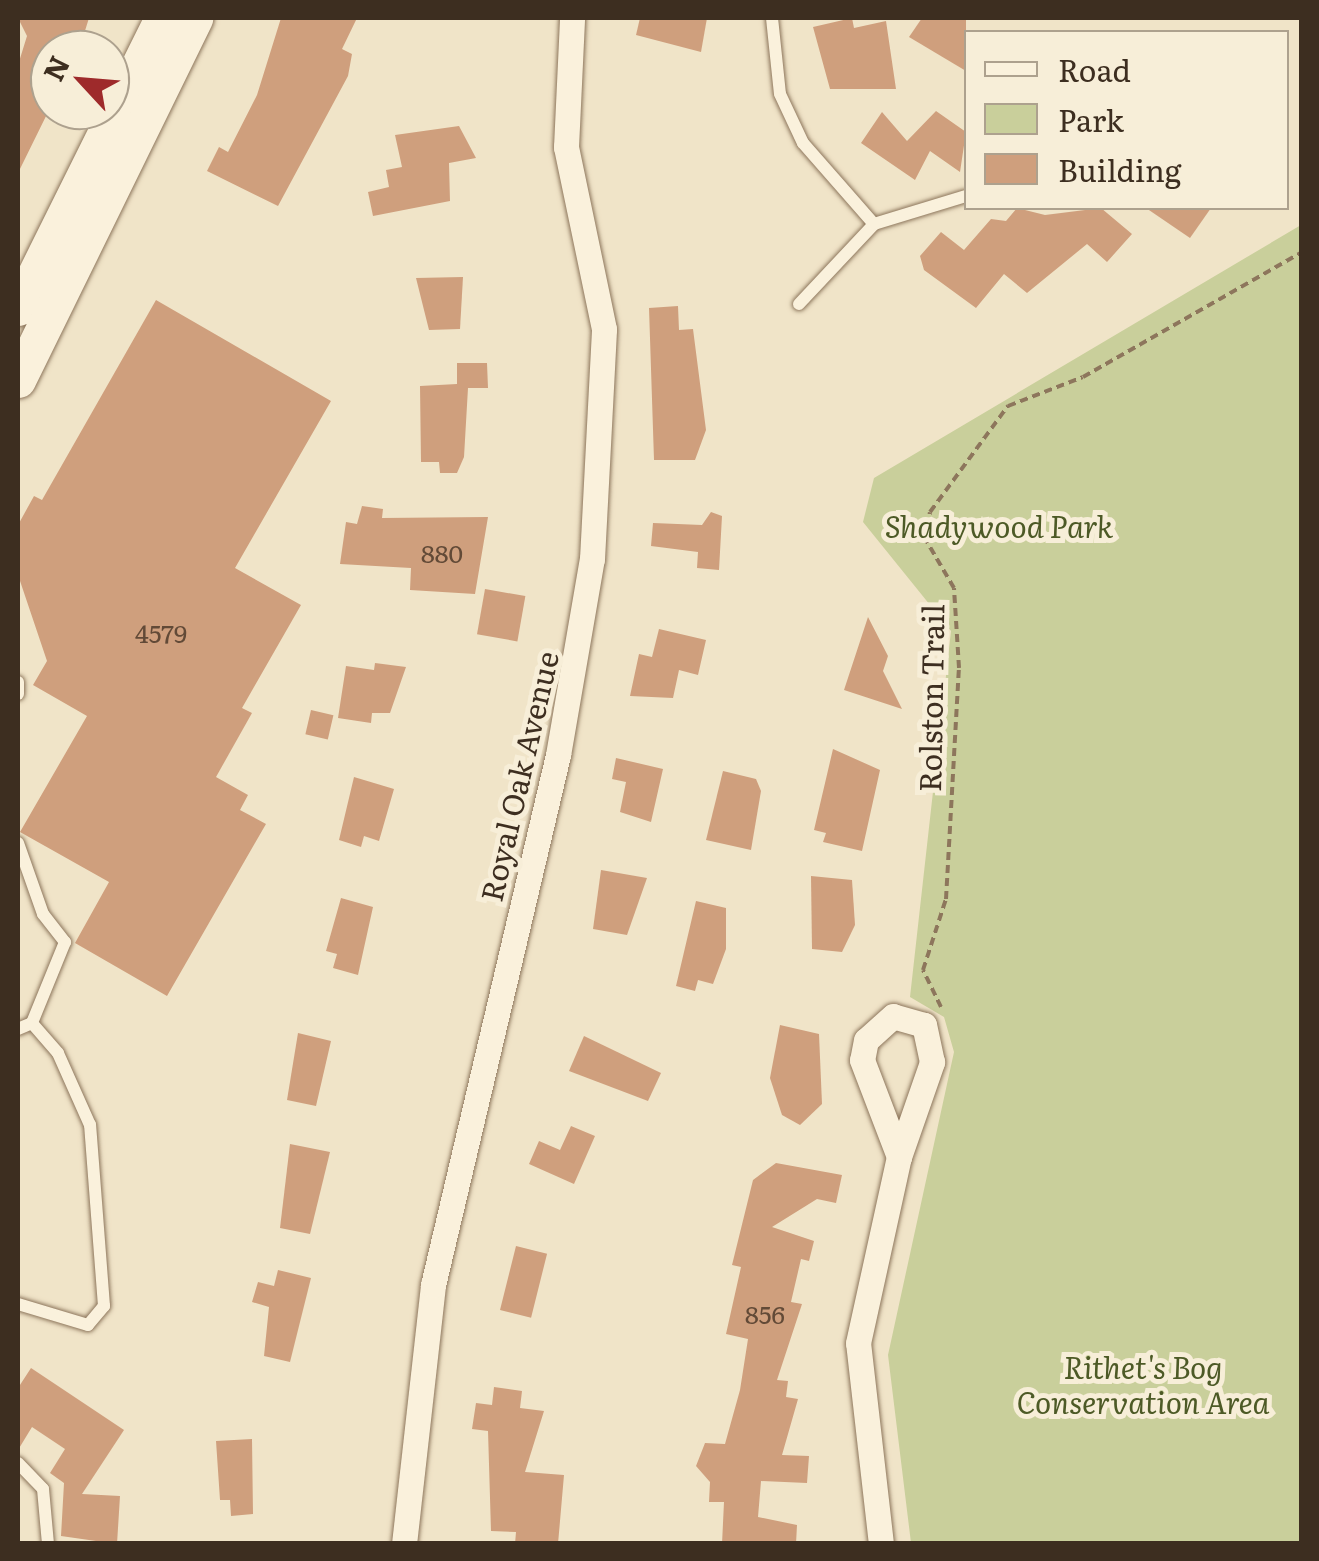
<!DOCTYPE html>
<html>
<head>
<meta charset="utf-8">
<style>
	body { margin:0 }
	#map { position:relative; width:1319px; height:1561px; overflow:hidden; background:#f0e4c8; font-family:Literata,serif }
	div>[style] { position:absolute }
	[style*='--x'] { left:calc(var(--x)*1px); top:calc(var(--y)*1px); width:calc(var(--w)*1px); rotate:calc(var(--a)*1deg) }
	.green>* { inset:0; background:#c9cf9b }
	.building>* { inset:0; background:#cf9f7d; transform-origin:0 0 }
	.path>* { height:4px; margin-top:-2px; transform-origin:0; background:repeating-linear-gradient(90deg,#8d765c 0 8px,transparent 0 13px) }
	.roads { filter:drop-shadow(0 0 2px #8d765c) drop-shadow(0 0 2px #8d765c) }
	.service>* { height:12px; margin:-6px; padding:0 6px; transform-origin:6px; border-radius:6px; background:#faf1dc }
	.minor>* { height:25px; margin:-12.5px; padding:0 12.5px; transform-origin:12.5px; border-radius:12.5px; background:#faf1dc }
	.secondary>* { height:35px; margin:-17.5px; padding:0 17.5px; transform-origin:17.5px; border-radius:17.5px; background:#faf1dc }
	span { translate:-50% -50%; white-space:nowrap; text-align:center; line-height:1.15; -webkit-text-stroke:10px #f7eed8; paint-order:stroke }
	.number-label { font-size:25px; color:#624a37 }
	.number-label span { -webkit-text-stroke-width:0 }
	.park-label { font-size:30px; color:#4d5a26; font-style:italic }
	.street-label { font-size:30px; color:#3d2e20 }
	.frame { position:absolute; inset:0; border:20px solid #3d2e20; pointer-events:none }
	.legend { position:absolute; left:964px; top:30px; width:325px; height:180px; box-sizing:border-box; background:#f7eed8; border:2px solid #ada18e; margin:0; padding:12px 18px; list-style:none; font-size:30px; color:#3d2e20 }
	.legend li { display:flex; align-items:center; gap:20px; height:50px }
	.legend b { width:50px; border:2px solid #ada18e }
	.north { position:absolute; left:30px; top:30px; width:100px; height:100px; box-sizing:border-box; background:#f7eed8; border:2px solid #ada18e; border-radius:50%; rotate:296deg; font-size:28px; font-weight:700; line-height:40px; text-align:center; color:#3d2e20 }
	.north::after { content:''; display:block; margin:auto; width:35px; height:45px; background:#9e2a2b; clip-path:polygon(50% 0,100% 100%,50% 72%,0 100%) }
</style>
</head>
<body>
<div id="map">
	<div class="green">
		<div style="clip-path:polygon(1301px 225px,1301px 1543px,911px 1543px,888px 1355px,954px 1052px,944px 1017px,910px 997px,951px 631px,863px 522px,874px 478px)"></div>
	</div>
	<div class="building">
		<div style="clip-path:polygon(18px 18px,89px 18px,79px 50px,50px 50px,50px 108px,18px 173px,18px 65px,27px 36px)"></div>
		<div style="clip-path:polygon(281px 18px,357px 18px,342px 49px,352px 54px,348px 76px,278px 206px,207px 171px,219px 147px,228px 152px,257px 95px)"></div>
		<div style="clip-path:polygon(640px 18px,707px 18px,701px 52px,636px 35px)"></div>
		<div style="clip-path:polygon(852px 18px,854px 28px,886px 21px,896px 89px,830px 89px,813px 27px)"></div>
		<div style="clip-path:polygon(922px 18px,966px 18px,966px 71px,909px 37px)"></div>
		<div style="clip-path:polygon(936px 111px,966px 132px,960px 172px,930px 151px,915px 180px,861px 143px,882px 112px,907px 141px)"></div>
		<div style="clip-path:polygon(459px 126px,476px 158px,449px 163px,450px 201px,373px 216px,368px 192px,389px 187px,386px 170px,402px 167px,395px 135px)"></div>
		<div style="clip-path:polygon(1017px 208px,1045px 215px,1101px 208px,1132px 234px,1107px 262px,1087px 244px,1027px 293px,1004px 274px,976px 308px,924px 270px,920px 256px,941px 232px,964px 250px,991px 219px,1006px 221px)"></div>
		<div style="clip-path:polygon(1146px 208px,1211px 208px,1190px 238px)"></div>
		<div style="clip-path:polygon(463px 277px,460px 329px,429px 330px,416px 278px)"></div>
		<div style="clip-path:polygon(156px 300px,331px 401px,235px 568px,301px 605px,242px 708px,252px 713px,216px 777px,248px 795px,240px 810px,266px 824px,167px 996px,75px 943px,109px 882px,20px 832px,87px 716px,33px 685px,47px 661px,18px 575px,18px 525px,34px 496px,42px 500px)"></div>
		<div style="clip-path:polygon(678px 306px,679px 330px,693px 329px,706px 430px,695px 460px,654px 460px,649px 308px)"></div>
		<div style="clip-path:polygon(457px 363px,487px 363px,488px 388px,468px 388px,464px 457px,457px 473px,440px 473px,439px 462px,421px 462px,420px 386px,457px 384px)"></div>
		<div style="clip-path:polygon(362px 506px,383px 509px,382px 518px,488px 517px,475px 594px,410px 590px,411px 568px,340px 564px,346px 522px,357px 524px)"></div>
		<div style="clip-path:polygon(711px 512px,722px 516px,719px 570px,697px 568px,698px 552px,651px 546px,653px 523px,702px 525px)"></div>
		<div style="left:485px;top:589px;width:41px;height:46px;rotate:10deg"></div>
		<div style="clip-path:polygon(868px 617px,888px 656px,883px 671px,902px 709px,844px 690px)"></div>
		<div style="clip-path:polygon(659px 629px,706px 640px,698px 675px,679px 670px,673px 698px,630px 696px,639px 654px,652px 657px)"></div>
		<div style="clip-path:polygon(375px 663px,406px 667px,390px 713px,372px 713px,371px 723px,338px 718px,346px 666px,374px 670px)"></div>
		<div style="left:311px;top:710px;width:23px;height:25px;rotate:13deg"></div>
		<div style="clip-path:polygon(833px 749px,880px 770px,862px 851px,823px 842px,826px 833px,814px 830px)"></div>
		<div style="clip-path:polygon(616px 758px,663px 769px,651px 822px,620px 812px,626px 782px,612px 779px)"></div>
		<div style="clip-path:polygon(723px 771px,756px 779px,761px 791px,751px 850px,706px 840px)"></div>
		<div style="clip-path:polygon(354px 777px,394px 789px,379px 841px,364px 836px,361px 847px,339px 840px)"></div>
		<div style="clip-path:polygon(601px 870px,647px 878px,627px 935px,593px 929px)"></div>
		<div style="clip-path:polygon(811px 876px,852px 880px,855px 925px,842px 952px,812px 949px)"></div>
		<div style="clip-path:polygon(341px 898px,373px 907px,358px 975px,333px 968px,337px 954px,326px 951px)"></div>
		<div style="clip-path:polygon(696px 901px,726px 908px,726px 949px,713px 984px,698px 980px,695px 991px,676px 986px)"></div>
		<div style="clip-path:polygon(780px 1025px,819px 1034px,822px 1104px,800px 1125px,782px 1115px,770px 1078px)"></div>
		<div style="clip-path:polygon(298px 1033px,331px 1041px,316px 1106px,287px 1100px)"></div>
		<div style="clip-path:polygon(584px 1036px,661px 1073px,648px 1101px,569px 1071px)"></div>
		<div style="clip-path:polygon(571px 1126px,595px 1136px,574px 1184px,529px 1164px,539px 1141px,560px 1150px)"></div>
		<div style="clip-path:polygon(290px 1144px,330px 1152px,310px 1234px,280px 1228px)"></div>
		<div style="clip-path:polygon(776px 1163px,842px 1175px,836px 1203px,817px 1199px,772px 1227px,814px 1241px,809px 1261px,801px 1259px,791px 1302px,802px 1304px,777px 1380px,788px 1381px,786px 1397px,798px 1399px,782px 1455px,809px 1456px,807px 1483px,761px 1481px,758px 1517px,797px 1525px,796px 1544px,722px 1544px,724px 1502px,709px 1502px,710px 1482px,696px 1466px,705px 1443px,725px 1444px,740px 1390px,748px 1339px,726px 1334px,741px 1267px,732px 1265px,753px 1180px)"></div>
		<div style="left:516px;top:1246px;width:32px;height:66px;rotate:14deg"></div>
		<div style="clip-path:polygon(278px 1270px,311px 1278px,290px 1362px,264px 1356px,269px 1307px,252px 1302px,258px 1282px,274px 1286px)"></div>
		<div style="clip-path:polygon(31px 1368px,124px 1430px,82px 1494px,120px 1496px,117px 1544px,61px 1536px,64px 1483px,50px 1473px,65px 1449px,32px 1427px,18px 1450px,18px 1388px)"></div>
		<div style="clip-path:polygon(494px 1387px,522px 1391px,520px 1408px,544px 1411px,525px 1472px,564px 1475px,558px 1544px,515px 1544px,516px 1532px,491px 1531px,488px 1431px,472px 1429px,476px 1403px,492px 1405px)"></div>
		<div style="clip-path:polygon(252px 1439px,253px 1514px,231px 1516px,230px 1500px,220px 1500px,216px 1441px)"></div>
	</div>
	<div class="path">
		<div style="--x:941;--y:1007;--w:41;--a:-115.9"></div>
		<div style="--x:923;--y:970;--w:75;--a:-72.1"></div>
		<div style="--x:946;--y:899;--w:231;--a:-86.8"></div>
		<div style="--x:959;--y:668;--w:80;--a:-93.6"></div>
		<div style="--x:954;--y:588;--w:56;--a:-120.3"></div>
		<div style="--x:926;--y:540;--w:28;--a:-82"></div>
		<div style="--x:930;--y:512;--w:132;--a:-53.7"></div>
		<div style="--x:1008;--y:406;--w:80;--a:-21.1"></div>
		<div style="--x:1083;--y:377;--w:252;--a:-29.7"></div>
	</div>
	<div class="roads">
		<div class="service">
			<div style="--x:772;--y:18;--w:76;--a:84"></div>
			<div style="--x:780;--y:94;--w:54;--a:64.9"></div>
			<div style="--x:803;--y:143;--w:108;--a:48.8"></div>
			<div style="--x:799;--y:304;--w:110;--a:-46.8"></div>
			<div style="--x:874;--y:224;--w:96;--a:-16.9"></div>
			<div style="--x:18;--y:682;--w:12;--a:90"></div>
			<div style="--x:18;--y:843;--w:75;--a:70.6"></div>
			<div style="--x:43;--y:914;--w:36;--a:52"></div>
			<div style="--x:65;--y:942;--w:87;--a:112.2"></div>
			<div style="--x:32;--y:1023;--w:15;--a:157"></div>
			<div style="--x:18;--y:1304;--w:73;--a:16.7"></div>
			<div style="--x:88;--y:1325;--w:25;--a:-50"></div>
			<div style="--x:104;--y:1306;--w:182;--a:-94.4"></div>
			<div style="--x:90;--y:1125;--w:79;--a:-114"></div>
			<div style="--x:58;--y:1053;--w:40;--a:-131"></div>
			<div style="--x:18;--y:1463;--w:36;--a:46"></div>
			<div style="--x:43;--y:1489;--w:55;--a:84.8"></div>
		</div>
		<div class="minor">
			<div style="--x:404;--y:1544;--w:261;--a:-83.6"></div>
			<div style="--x:433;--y:1285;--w:545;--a:-76.73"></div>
			<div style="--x:558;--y:755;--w:199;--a:-80.2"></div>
			<div style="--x:592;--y:559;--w:230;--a:-87"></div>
			<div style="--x:604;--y:329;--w:186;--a:-101.8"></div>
			<div style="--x:566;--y:147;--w:129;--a:-87.3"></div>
			<div style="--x:881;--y:1544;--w:202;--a:-96.5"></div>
			<div style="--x:858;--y:1343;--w:190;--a:-77.6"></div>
			<div style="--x:899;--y:1157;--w:101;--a:-70.8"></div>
			<div style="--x:932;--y:1062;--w:38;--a:-102"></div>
			<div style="--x:924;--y:1025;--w:32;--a:-164"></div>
			<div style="--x:893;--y:1016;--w:36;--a:138"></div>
			<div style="--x:866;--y:1040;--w:20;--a:101"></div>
			<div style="--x:862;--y:1060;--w:104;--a:69.1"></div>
		</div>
		<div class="secondary">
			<div style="--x:18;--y:308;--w:324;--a:-63.6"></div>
			<div style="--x:18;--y:380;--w:403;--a:-63.9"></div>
		</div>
	</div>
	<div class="number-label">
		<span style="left:442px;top:553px">880</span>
		<span style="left:161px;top:633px">4579</span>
		<span style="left:765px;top:1314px">856</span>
	</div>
	<div class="park-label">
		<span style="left:999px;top:525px">Shadywood Park</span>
		<span style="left:1143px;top:1383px">Rithet's Bog<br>Conservation Area</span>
	</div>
	<div class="street-label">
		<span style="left:930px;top:698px;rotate:-89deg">Rolston Trail</span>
		<span style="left:518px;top:776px;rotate:-77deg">Royal Oak Avenue</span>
	</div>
	<div class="frame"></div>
	<ul class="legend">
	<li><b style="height:12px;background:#faf1dc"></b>Road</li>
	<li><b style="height:28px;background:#c9cf9b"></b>Park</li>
	<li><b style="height:28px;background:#cf9f7d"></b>Building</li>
	</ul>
	<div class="north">N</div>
</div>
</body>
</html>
